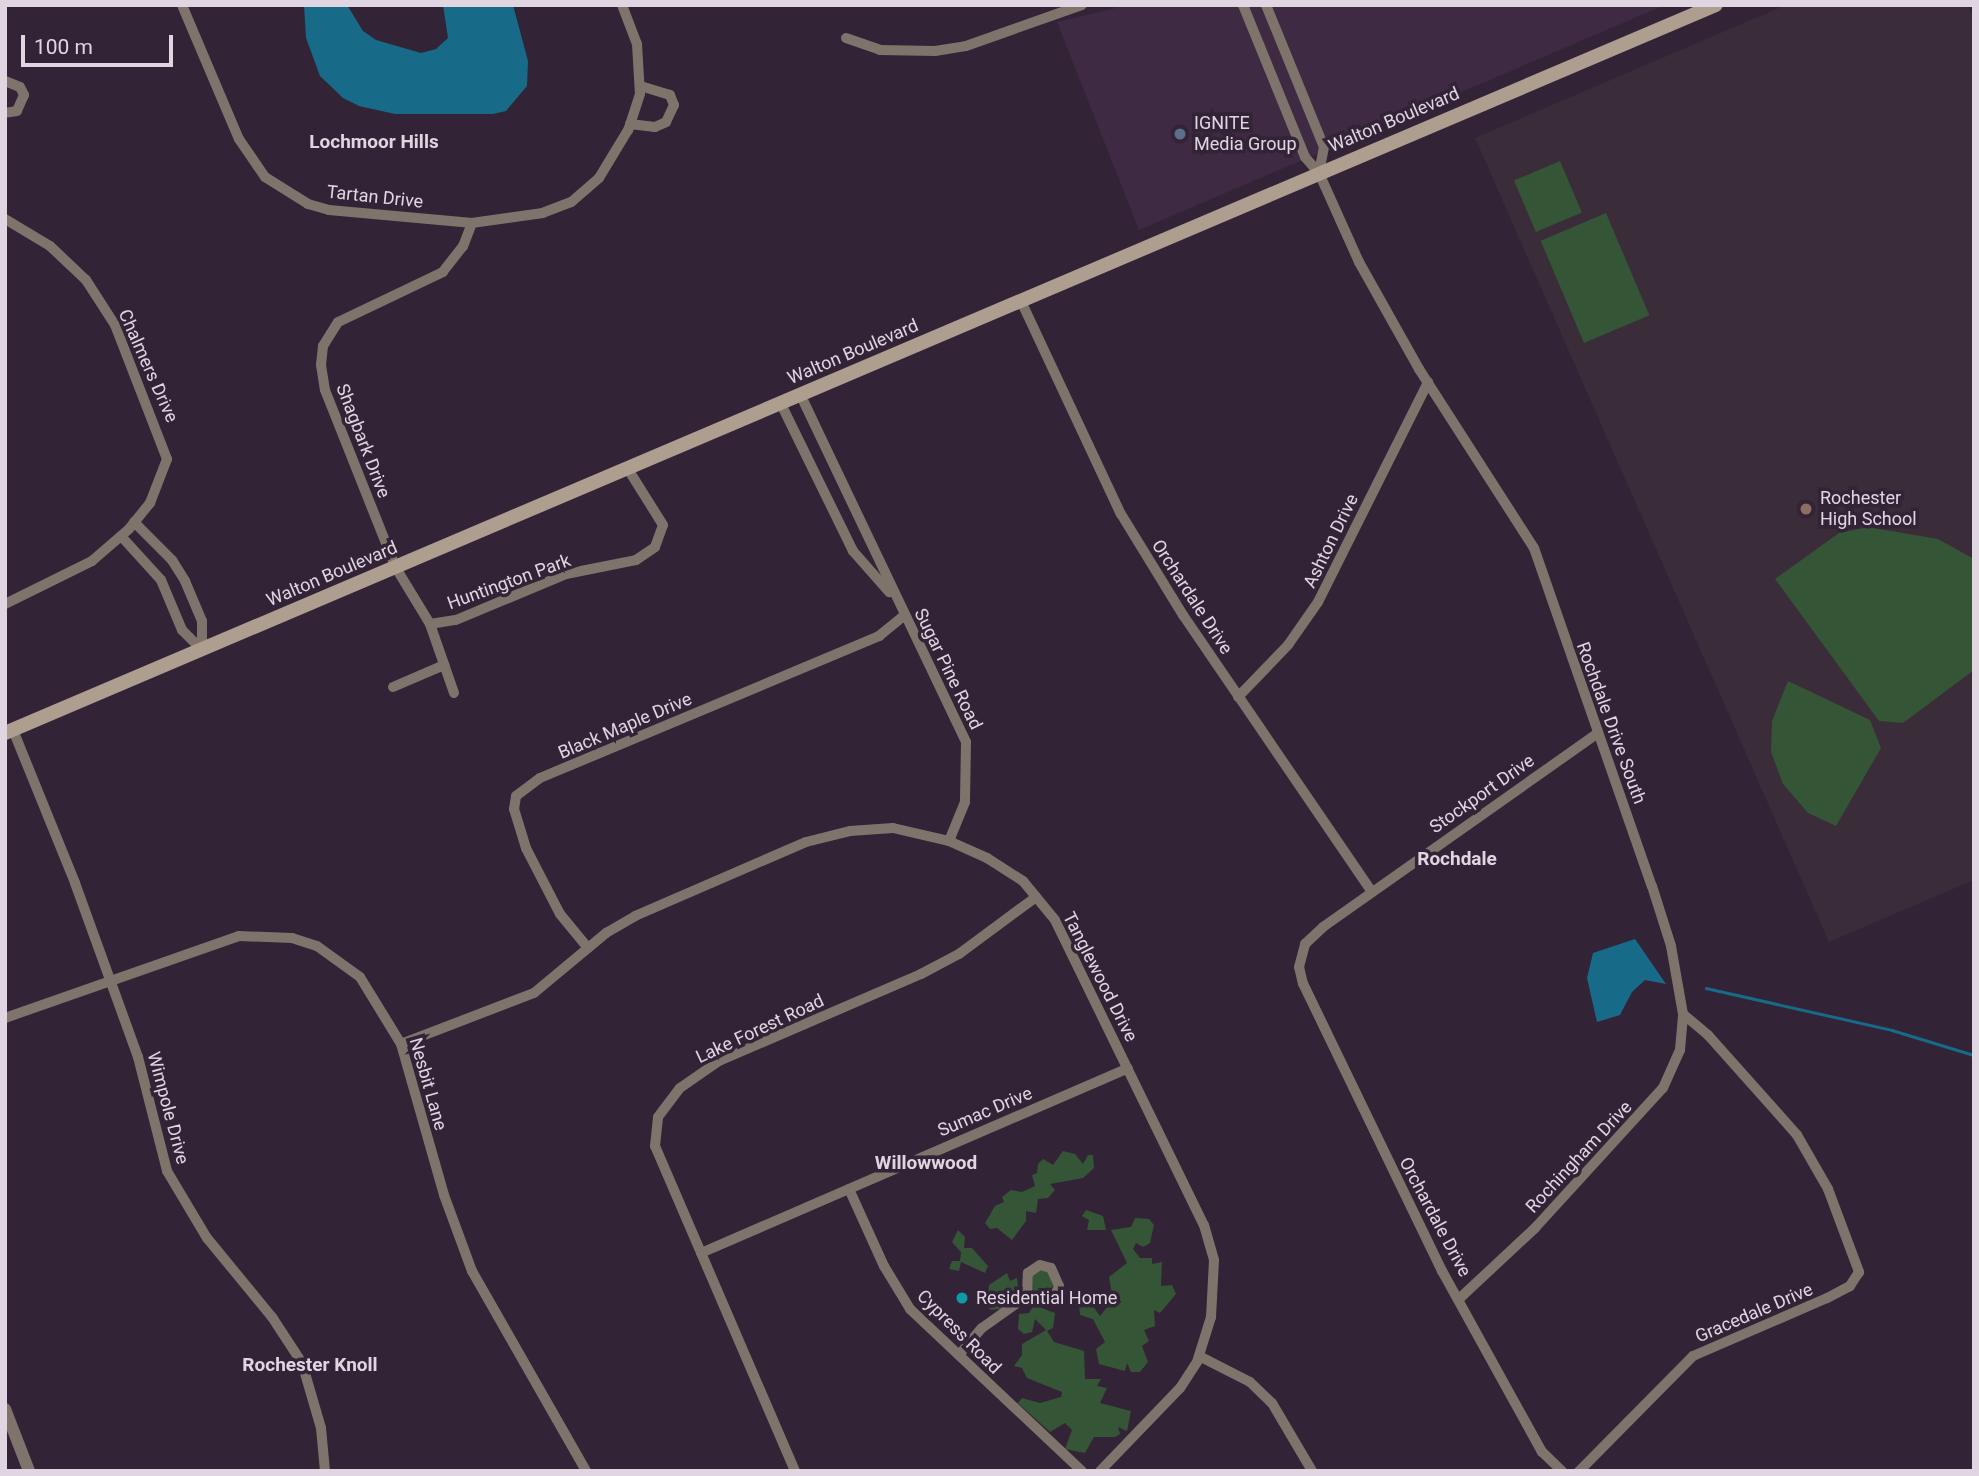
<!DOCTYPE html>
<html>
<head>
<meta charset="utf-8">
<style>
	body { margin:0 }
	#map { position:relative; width:1979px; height:1476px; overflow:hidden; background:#332336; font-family:Roboto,sans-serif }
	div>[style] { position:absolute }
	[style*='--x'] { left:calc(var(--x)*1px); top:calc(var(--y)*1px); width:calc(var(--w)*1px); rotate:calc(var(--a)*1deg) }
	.built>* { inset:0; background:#3f2a43 }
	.education>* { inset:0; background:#3a2c38 }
	.green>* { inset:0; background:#355537; transform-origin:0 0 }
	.water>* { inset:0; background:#176b88 }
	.stream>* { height:2.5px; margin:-1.25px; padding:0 1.25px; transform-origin:1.25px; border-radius:1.25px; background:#176b88 }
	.minor>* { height:10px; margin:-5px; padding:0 5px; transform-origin:5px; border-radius:5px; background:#7e746b }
	.tertiary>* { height:12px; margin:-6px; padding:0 6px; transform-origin:6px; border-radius:6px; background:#7e746b }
	.secondary>* { height:14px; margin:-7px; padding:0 7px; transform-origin:7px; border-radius:7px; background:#ad9e90 }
	.dots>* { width:19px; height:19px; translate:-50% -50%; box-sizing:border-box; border:4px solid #332336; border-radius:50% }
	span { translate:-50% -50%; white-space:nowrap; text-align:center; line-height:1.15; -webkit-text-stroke:7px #332336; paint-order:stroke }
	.street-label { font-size:18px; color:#e0d6e2 }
	.poi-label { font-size:18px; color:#e0d6e2 }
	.left { translate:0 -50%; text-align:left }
	.neighbourhood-label { font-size:19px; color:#e0d6e2; font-weight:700 }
	.frame { position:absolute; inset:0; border:7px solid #e0d6e2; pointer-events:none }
	.scale { position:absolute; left:21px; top:35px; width:152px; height:32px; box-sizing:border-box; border:4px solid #e0d6e2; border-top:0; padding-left:9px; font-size:21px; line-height:24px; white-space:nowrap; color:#e0d6e2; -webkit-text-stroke:5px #332336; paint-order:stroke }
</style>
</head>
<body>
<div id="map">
	<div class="built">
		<div style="clip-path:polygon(1128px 5px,1665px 5px,1139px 230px,1057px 22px)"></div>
	</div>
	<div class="education">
		<div style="clip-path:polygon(1786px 5px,1968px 5px,1974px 20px,1974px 880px,1829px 942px,1475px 138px)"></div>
	</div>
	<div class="green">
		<div style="left:1560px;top:161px;width:56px;height:50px;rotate:67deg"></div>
		<div style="left:1606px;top:213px;width:111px;height:71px;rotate:67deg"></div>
		<div style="clip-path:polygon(1868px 527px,1938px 539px,1974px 559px,1974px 670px,1903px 723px,1879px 721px,1775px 579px,1839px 533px)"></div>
		<div style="clip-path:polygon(1788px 681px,1870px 720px,1881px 748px,1836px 826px,1808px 813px,1783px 784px,1771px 752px,1772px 721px)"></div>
		<div style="clip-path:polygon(1063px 1151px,1075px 1154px,1083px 1164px,1088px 1155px,1093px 1155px,1094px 1168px,1083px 1178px,1050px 1184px,1055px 1190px,1048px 1198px,1038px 1199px,1036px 1213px,1026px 1211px,1026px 1221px,1012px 1240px,997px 1228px,990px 1229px,985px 1223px,995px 1206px,1004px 1202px,1002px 1197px,1011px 1190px,1022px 1192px,1035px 1186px,1032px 1175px,1037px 1173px,1038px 1164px,1043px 1159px,1053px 1165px)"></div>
		<div style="clip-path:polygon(1086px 1210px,1103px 1216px,1106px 1230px,1087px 1230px,1089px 1220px,1082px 1216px)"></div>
		<div style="clip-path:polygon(1135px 1218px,1149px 1219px,1154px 1225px,1150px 1243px,1143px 1247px,1136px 1243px,1133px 1249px,1140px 1258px,1152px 1258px,1152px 1264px,1162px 1262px,1161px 1286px,1172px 1285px,1176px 1294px,1160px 1313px,1154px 1310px,1155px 1326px,1144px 1330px,1149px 1341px,1142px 1346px,1148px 1362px,1140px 1372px,1131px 1372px,1127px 1363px,1125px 1371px,1099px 1364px,1096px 1349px,1105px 1342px,1093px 1319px,1080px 1315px,1079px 1306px,1090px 1302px,1100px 1316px,1113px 1300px,1109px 1277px,1127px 1263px,1111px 1230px,1131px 1227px)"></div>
		<div style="clip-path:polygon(958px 1230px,965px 1237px,964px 1248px,972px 1248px,988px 1266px,985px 1273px,961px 1262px,959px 1271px,949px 1269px,952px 1261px,960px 1261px,961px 1252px,952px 1242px)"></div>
		<div style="clip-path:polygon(1043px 1268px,1052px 1274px,1053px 1286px,1040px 1300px,1032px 1297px,1031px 1276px)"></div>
		<div style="clip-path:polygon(1007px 1273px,1010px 1281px,1017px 1278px,1020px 1307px,991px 1310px,987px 1306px,989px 1285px)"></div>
		<div style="clip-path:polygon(1034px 1305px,1055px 1313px,1053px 1328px,1047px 1331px,1054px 1342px,1084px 1351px,1085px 1379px,1101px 1379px,1097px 1386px,1107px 1388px,1100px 1403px,1131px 1411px,1127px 1431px,1118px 1427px,1120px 1434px,1115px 1437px,1094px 1437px,1085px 1453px,1065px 1449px,1072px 1430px,1065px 1423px,1050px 1432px,1018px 1403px,1022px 1398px,1040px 1403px,1061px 1397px,1062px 1392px,1027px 1378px,1022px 1368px,1014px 1366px,1022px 1355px,1022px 1344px,1046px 1330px,1035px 1319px,1032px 1332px,1024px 1334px,1018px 1329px,1019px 1314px,1029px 1313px)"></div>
	</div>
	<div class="water">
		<div style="clip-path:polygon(304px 5px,347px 5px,363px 31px,376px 40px,421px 53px,436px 49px,448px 38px,443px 5px,513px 5px,528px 61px,527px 86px,506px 111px,493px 114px,395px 114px,359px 106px,343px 98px,320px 76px,306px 38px)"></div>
		<div style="clip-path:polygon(1635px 939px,1666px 984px,1645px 980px,1632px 992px,1620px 1015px,1597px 1022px,1587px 978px,1593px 953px)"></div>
	</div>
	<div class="stream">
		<div style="--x:1706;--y:988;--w:191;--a:12.7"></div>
		<div style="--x:1892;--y:1030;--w:86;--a:17"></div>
	</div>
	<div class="minor">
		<div style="--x:182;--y:5;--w:146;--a:67"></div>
		<div style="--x:239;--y:139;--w:46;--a:55.6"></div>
		<div style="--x:265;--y:177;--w:51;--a:32.1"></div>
		<div style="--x:308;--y:204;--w:22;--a:16"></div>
		<div style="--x:329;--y:210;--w:144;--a:5.2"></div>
		<div style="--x:622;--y:5;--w:42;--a:69"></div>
		<div style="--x:637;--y:44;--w:50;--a:86.6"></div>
		<div style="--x:640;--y:94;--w:38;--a:108"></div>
		<div style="--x:628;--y:130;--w:56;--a:121.1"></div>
		<div style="--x:599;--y:178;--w:37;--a:139"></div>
		<div style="--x:571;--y:202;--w:30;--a:159"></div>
		<div style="--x:543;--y:213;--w:72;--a:172"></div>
		<div style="--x:472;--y:223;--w:25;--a:111"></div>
		<div style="--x:463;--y:246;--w:33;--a:128"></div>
		<div style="--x:443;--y:272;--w:116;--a:154.5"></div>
		<div style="--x:338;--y:322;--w:28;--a:122"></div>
		<div style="--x:323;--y:346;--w:19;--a:96"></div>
		<div style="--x:321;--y:365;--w:25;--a:81"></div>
		<div style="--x:325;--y:390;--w:192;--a:68.3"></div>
		<div style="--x:396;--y:568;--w:66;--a:58.7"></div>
		<div style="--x:430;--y:624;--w:26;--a:-9"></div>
		<div style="--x:456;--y:620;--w:119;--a:-22.7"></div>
		<div style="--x:566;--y:574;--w:71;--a:-11.3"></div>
		<div style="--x:636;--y:560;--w:23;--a:-34"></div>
		<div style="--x:655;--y:547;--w:23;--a:-70"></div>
		<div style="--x:663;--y:525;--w:66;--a:-122"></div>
		<div style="--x:1243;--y:5;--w:164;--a:67.8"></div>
		<div style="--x:1305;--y:157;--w:21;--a:49"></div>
		<div style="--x:1319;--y:173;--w:98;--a:65.8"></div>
		<div style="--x:1359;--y:262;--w:123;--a:60.7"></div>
		<div style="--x:1419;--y:369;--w:213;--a:57.3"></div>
		<div style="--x:1534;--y:548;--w:358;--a:70.8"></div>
		<div style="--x:1652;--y:886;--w:63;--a:72.4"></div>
		<div style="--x:1671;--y:946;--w:69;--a:80"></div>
		<div style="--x:1683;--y:1014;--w:33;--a:40"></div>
		<div style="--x:1708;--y:1035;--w:134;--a:48.3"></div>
		<div style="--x:1797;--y:1135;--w:62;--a:60.1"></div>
		<div style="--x:1828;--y:1189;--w:89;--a:69.5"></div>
		<div style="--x:1859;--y:1272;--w:17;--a:123"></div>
		<div style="--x:1850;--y:1286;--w:26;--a:152"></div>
		<div style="--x:1827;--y:1298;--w:146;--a:156.6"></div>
		<div style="--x:1693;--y:1356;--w:162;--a:134.7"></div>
		<div style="--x:1266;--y:5;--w:153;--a:67.8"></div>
		<div style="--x:1324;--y:147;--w:26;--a:101"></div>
		<div style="--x:846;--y:38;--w:36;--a:19"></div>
		<div style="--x:880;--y:50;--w:55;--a:1"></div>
		<div style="--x:935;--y:51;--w:31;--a:-9"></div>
		<div style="--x:966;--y:46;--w:123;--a:-19.5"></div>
		<div style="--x:5;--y:81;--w:16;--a:22"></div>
		<div style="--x:20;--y:87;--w:9;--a:63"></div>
		<div style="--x:24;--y:95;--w:17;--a:114"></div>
		<div style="--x:17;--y:111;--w:12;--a:171"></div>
		<div style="--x:630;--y:124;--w:25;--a:7"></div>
		<div style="--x:655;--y:127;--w:12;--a:-24"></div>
		<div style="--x:666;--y:122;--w:19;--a:-65"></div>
		<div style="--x:674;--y:105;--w:11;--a:-112"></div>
		<div style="--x:670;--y:95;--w:31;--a:-163"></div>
		<div style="--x:5;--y:219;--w:52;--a:31"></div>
		<div style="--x:50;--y:246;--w:50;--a:43.4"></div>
		<div style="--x:86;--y:280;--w:54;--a:57.2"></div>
		<div style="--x:115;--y:325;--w:144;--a:68.8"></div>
		<div style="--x:167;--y:459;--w:47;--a:111.1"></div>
		<div style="--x:150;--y:503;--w:33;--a:129"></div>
		<div style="--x:129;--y:529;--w:49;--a:139.1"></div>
		<div style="--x:92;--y:561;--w:97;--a:153.7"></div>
		<div style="--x:1021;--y:301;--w:235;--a:64.9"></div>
		<div style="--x:1121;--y:514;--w:119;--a:58.5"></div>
		<div style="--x:1183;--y:615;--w:334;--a:55.7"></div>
		<div style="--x:801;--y:396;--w:383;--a:64.5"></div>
		<div style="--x:966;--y:742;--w:60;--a:91"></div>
		<div style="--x:965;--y:802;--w:42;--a:112.3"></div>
		<div style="--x:781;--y:404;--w:164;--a:63.9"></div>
		<div style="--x:853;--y:551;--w:55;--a:48.7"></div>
		<div style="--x:134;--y:522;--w:54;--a:45"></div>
		<div style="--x:172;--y:560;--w:25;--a:58"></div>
		<div style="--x:185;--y:581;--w:43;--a:67"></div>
		<div style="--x:202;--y:621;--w:29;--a:90"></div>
		<div style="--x:121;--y:536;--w:59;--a:47.7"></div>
		<div style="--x:161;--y:580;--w:54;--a:67.2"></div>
		<div style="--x:182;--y:630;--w:28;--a:45"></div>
		<div style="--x:430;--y:624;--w:73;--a:70.8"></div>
		<div style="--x:393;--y:687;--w:56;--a:-23.3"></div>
		<div style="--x:1238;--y:697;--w:72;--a:-46.1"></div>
		<div style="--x:1288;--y:645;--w:52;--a:-55.1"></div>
		<div style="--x:1318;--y:602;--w:246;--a:-63.4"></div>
		<div style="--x:13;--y:730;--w:165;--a:67.9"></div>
		<div style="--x:75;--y:883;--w:185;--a:70.1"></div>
		<div style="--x:138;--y:1057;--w:118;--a:75.7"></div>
		<div style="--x:167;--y:1171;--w:78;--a:59.2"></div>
		<div style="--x:207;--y:1238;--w:102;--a:50.6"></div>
		<div style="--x:272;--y:1317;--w:55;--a:56.9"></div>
		<div style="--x:302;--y:1363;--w:68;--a:73.7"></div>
		<div style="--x:321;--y:1428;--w:43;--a:84.7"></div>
		<div style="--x:588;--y:948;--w:44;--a:-129.5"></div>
		<div style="--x:560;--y:914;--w:74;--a:-117.3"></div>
		<div style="--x:526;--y:848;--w:41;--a:-107.1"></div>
		<div style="--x:514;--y:809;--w:13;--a:-81"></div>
		<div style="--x:516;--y:796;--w:30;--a:-37"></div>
		<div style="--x:540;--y:778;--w:368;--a:-22.7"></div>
		<div style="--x:879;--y:636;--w:33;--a:-39"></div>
		<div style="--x:5;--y:1018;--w:248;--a:-19.3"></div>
		<div style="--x:239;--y:936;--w:53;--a:2.2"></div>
		<div style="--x:292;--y:938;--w:26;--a:18"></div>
		<div style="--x:317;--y:946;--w:53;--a:35.8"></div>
		<div style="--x:360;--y:977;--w:79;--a:58.5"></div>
		<div style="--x:401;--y:1044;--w:157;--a:74.1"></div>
		<div style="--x:444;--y:1195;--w:81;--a:69.8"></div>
		<div style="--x:472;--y:1271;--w:230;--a:60.3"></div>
		<div style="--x:401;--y:1044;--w:142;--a:-21"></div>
		<div style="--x:534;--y:993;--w:94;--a:-39.8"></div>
		<div style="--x:606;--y:933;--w:34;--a:-30"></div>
		<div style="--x:635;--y:916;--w:186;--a:-23.4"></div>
		<div style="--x:806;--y:842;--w:45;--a:-14"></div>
		<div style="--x:850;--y:831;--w:43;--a:-4"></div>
		<div style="--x:893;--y:828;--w:57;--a:13.1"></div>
		<div style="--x:949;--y:841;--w:42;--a:24.1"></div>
		<div style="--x:987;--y:858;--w:43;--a:32.6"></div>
		<div style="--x:1023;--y:881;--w:50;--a:50.6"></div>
		<div style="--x:1055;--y:920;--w:339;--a:64"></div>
		<div style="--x:1204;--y:1225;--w:36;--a:74"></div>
		<div style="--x:1214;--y:1260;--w:57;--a:93"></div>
		<div style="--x:1211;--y:1317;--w:47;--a:107.3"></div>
		<div style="--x:1197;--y:1362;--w:31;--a:123"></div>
		<div style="--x:1180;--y:1388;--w:115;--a:133.9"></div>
		<div style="--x:849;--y:1189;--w:85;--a:65.6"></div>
		<div style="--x:884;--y:1266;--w:50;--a:58.8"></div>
		<div style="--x:910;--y:1309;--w:236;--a:43.3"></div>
		<div style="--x:701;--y:1253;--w:465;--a:-23.4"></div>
		<div style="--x:1460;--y:1298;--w:103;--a:-43"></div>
		<div style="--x:1535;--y:1228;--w:190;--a:-47.6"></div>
		<div style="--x:1663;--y:1088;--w:42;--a:-65.9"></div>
		<div style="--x:1680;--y:1050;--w:36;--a:-85"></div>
		<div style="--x:959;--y:1355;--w:35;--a:-50"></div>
		<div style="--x:982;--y:1328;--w:55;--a:-35.4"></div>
		<div style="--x:1027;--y:1296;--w:23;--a:-88"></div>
		<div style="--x:1028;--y:1273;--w:14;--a:-34"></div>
		<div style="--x:1040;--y:1265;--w:11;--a:15"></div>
		<div style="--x:1051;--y:1268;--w:20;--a:66"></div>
		<div style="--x:1059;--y:1286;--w:8;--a:113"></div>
		<div style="--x:1056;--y:1293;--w:13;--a:135"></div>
		<div style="--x:1047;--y:1302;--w:21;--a:-163"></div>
		<div style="--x:1199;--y:1356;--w:57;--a:27"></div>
		<div style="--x:1250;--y:1382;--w:30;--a:44"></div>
		<div style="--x:1272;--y:1403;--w:79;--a:59.5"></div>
		<div style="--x:795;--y:1471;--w:354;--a:-113.3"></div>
		<div style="--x:655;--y:1146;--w:29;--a:-84"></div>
		<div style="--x:658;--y:1117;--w:36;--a:-53"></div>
		<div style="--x:680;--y:1088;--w:47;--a:-34.7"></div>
		<div style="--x:719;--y:1061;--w:220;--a:-23.3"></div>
		<div style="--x:921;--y:974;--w:43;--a:-27.8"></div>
		<div style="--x:959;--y:954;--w:96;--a:-36.5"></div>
		<div style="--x:1562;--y:1471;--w:28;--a:-136"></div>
		<div style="--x:1542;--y:1452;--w:207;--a:-118.9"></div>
		<div style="--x:1442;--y:1271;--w:319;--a:-115.8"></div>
		<div style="--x:1303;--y:984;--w:17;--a:-103"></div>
		<div style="--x:1299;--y:967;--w:24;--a:-75"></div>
		<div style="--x:1305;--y:944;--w:25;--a:-43"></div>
		<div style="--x:1323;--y:927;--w:335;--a:-35.2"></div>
	</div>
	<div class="tertiary">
		<div style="--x:5;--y:1409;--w:66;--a:68.8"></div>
	</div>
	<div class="secondary">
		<div style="--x:5;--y:733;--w:1859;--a:-23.05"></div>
	</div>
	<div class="dots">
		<div style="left:1180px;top:134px;background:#5c6f8a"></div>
		<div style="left:1806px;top:509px;background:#8d6e63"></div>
		<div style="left:962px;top:1298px;background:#0f9aa8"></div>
	</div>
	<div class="street-label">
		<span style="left:1394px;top:120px;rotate:-23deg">Walton Boulevard</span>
		<span style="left:375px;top:197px;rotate:6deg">Tartan Drive</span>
		<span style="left:853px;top:352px;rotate:-23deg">Walton Boulevard</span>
		<span style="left:148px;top:366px;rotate:66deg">Chalmers Drive</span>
		<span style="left:363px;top:441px;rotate:69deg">Shagbark Drive</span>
		<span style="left:1331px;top:541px;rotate:-64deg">Ashton Drive</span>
		<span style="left:332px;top:574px;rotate:-23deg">Walton Boulevard</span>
		<span style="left:509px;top:582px;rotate:-20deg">Huntington Park</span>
		<span style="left:1192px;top:597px;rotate:57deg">Orchardale Drive</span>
		<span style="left:948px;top:669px;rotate:64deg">Sugar Pine Road</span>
		<span style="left:1611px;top:723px;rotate:70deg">Rochdale Drive South</span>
		<span style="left:625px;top:726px;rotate:-23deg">Black Maple Drive</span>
		<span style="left:1482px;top:794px;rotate:-35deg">Stockport Drive</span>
		<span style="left:1100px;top:977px;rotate:63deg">Tanglewood Drive</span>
		<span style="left:760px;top:1029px;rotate:-25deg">Lake Forest Road</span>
		<span style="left:428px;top:1084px;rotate:74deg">Nesbit Lane</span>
		<span style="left:168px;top:1108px;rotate:75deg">Wimpole Drive</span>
		<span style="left:985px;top:1112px;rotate:-23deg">Sumac Drive</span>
		<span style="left:1579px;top:1157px;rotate:-47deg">Rochingham Drive</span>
		<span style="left:1435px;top:1217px;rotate:62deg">Orchardale Drive</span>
		<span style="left:1754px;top:1313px;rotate:-23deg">Gracedale Drive</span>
		<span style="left:959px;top:1332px;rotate:45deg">Cypress Road</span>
	</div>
	<div class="poi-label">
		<span class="left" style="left:1194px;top:134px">IGNITE<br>Media Group</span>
		<span class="left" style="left:1820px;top:509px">Rochester<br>High School</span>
		<span class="left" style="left:976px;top:1298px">Residential Home</span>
	</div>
	<div class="neighbourhood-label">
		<span style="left:374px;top:142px">Lochmoor Hills</span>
		<span style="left:1457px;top:859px">Rochdale</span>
		<span style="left:926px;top:1163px">Willowwood</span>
		<span style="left:310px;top:1365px">Rochester Knoll</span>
	</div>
	<div class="frame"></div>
	<div class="scale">100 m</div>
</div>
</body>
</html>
